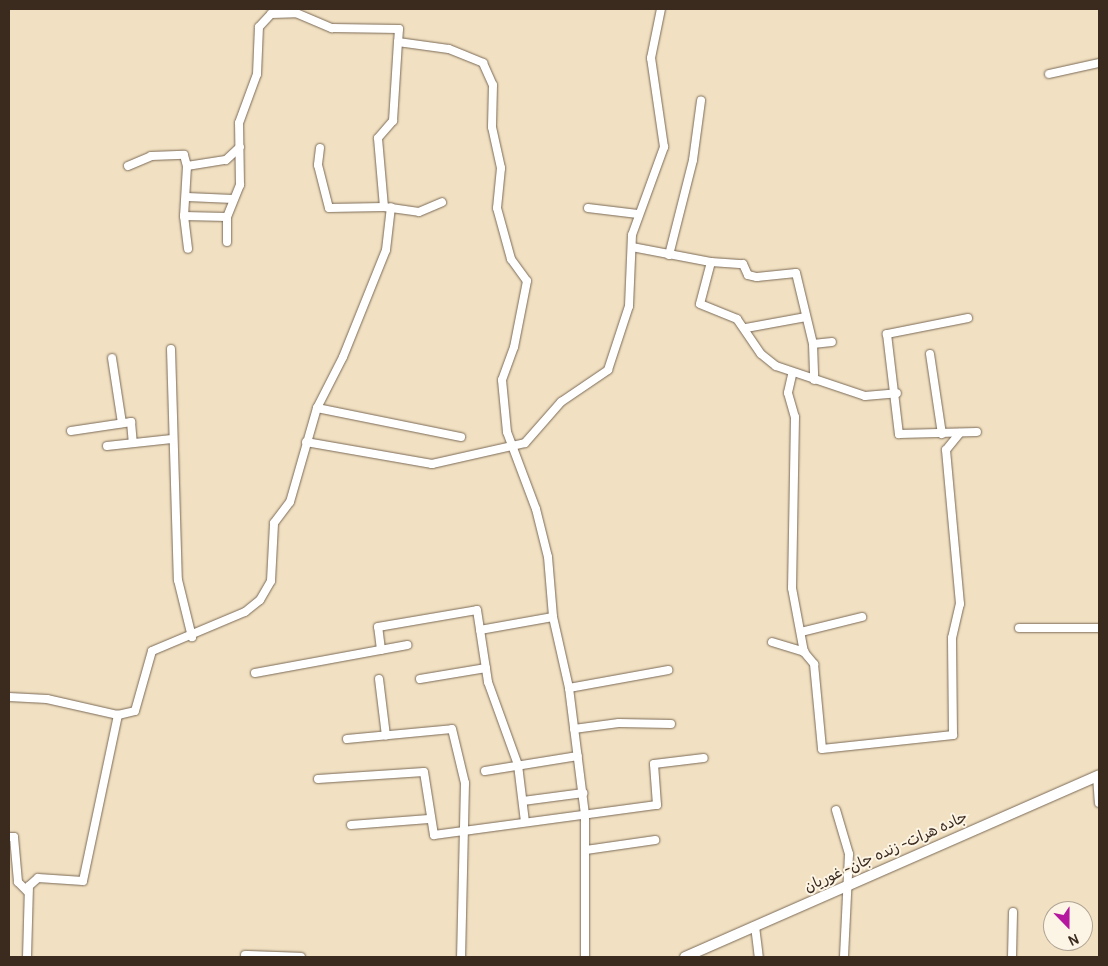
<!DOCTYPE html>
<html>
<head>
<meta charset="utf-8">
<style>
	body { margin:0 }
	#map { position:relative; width:1108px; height:966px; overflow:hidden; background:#f1e0c1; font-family:Pangolin,"Playpen Sans Arabic",sans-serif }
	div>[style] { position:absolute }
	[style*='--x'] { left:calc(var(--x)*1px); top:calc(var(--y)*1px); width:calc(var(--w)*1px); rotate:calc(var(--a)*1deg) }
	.roads { filter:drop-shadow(0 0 1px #7b6a57) drop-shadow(0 0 1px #7b6a57) }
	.minor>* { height:8px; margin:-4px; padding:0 4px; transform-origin:4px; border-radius:4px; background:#fff }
	.major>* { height:10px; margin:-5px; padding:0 5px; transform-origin:5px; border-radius:5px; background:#fff }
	span { translate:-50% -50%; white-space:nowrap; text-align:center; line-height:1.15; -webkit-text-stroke:4px #fcf5e5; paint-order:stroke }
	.street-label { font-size:15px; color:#3b2a1e }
	.frame { position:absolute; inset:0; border:10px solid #3b2a1e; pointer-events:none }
	.north { position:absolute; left:1043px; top:901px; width:50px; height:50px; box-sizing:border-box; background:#fcf5e5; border:1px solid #afa495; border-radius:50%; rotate:158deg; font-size:14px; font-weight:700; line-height:20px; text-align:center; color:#3b2a1e }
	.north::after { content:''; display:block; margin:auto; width:18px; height:22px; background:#b5179e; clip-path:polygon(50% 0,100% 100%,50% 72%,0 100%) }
</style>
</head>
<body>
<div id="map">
	<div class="roads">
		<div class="minor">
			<div style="--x:1049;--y:74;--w:51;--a:-12.4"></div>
			<div style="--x:320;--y:148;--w:17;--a:97"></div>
			<div style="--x:318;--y:165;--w:44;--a:75.7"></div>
			<div style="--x:329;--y:208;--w:55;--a:-1"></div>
			<div style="--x:384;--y:207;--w:35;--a:8"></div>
			<div style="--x:419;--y:212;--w:25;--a:-23"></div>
			<div style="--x:128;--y:166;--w:25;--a:-23"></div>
			<div style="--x:151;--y:156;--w:33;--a:-2"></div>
			<div style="--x:184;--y:155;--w:11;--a:75"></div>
			<div style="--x:187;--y:166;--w:39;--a:-9"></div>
			<div style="--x:226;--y:160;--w:19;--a:-43"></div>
			<div style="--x:187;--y:166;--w:50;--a:93.4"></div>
			<div style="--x:184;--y:216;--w:33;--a:83"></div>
			<div style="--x:187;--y:197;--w:46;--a:2.5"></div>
			<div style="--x:384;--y:207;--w:69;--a:-95"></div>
			<div style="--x:378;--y:138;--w:23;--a:-49"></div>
			<div style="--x:393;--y:121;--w:79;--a:-86.4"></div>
			<div style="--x:588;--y:208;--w:50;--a:6.8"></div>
			<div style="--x:184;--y:216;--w:43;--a:1.3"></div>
			<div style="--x:227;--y:242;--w:25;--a:-90"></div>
			<div style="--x:227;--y:217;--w:35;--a:-68"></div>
			<div style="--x:240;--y:185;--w:62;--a:-90.9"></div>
			<div style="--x:239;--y:123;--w:52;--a:-69.8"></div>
			<div style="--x:257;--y:74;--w:47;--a:-87.6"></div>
			<div style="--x:259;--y:27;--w:18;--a:-47"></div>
			<div style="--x:271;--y:14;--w:25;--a:-2"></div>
			<div style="--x:296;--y:13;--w:39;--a:23"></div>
			<div style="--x:332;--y:28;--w:67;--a:0.9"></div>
			<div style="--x:399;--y:29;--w:13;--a:94"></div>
			<div style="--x:398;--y:42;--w:51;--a:7.8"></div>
			<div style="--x:449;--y:49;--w:37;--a:22"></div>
			<div style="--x:483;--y:63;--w:24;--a:66"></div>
			<div style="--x:493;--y:85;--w:42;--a:91.4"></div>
			<div style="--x:492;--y:127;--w:42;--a:77.6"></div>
			<div style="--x:501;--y:168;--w:40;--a:95.7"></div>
			<div style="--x:497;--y:208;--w:53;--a:74.6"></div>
			<div style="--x:511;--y:259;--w:27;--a:54"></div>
			<div style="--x:527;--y:281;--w:67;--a:101.1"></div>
			<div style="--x:514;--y:347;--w:35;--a:110"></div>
			<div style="--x:502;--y:380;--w:52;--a:84.5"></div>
			<div style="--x:507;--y:432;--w:82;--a:69.4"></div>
			<div style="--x:536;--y:509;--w:49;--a:76"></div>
			<div style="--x:548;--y:557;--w:60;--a:85.2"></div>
			<div style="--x:553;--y:617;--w:73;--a:77.3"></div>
			<div style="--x:569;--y:688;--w:127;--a:82.8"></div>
			<div style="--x:585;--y:814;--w:143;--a:90"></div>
			<div style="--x:632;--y:247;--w:80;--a:10.8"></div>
			<div style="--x:711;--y:262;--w:32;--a:4"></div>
			<div style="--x:743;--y:264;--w:12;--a:66"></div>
			<div style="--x:748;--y:275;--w:9;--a:13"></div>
			<div style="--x:757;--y:277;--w:39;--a:-6"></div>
			<div style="--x:796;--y:273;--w:73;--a:76.5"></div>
			<div style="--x:813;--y:344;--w:19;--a:-6"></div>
			<div style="--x:669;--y:255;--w:98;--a:-75.8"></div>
			<div style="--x:693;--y:160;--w:60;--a:-82.3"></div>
			<div style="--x:711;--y:262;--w:43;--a:104.7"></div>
			<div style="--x:700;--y:304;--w:40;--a:22"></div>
			<div style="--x:737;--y:319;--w:42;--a:55.6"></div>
			<div style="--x:761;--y:354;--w:19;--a:39"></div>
			<div style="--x:776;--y:366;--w:94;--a:18.6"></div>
			<div style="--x:865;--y:396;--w:32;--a:-5"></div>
			<div style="--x:968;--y:318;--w:83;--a:168.8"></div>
			<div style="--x:887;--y:334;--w:101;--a:83.2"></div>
			<div style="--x:899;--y:434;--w:78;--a:-1.5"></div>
			<div style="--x:746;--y:328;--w:61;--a:-10.4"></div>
			<div style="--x:813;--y:344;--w:36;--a:88"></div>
			<div style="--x:171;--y:349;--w:231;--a:88.3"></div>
			<div style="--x:178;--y:580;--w:59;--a:76.2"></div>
			<div style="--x:930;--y:354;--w:81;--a:81.5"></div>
			<div style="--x:112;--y:358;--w:66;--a:81.3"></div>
			<div style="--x:792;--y:375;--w:18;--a:103"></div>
			<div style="--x:788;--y:393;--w:25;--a:74"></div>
			<div style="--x:795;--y:417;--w:171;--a:91"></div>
			<div style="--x:792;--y:588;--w:65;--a:79.4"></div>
			<div style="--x:317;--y:408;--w:147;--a:11.4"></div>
			<div style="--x:71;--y:431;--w:61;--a:-8.5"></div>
			<div style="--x:131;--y:422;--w:21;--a:85"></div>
			<div style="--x:306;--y:442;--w:128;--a:9.9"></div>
			<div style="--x:432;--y:464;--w:95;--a:-12.7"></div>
			<div style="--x:525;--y:443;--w:55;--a:-48.7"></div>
			<div style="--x:561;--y:402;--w:57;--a:-34.2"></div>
			<div style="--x:608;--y:370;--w:67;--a:-71.8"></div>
			<div style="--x:629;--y:306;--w:71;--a:-87.6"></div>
			<div style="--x:632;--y:235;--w:94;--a:-70"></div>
			<div style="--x:664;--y:147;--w:90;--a:-98.3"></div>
			<div style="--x:651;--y:58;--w:50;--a:-78.5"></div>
			<div style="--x:107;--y:446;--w:65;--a:-6.1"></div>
			<div style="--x:1019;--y:628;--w:80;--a:0"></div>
			<div style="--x:480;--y:630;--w:74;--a:-10.1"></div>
			<div style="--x:801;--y:632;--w:63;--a:-13.8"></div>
			<div style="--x:772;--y:642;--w:34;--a:17"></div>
			<div style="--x:804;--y:652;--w:16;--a:50"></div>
			<div style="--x:814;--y:664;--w:85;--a:84.6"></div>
			<div style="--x:822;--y:749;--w:132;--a:-6.1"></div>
			<div style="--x:953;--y:735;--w:97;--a:-90.6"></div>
			<div style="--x:952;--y:638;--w:35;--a:-77"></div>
			<div style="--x:960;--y:604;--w:155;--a:-95.2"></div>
			<div style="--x:946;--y:450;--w:22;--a:-51"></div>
			<div style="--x:381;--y:650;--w:23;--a:-97"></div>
			<div style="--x:378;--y:627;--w:100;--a:-9.7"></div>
			<div style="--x:477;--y:610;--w:73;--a:81.3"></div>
			<div style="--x:488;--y:682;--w:88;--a:70.1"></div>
			<div style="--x:518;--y:765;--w:57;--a:83"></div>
			<div style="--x:255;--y:673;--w:155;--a:-10.4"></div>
			<div style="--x:379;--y:679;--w:57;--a:83"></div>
			<div style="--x:420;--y:679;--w:67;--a:-9.5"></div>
			<div style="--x:569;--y:688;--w:101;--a:-10.3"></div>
			<div style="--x:9;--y:697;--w:38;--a:3"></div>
			<div style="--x:47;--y:699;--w:73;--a:12.7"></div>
			<div style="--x:118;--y:715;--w:17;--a:-13"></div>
			<div style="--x:135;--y:711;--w:62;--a:-74.2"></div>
			<div style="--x:152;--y:651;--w:101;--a:-22.8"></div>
			<div style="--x:245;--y:612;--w:19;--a:-39"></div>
			<div style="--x:260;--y:600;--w:22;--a:-60"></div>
			<div style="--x:271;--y:581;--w:58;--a:-87"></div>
			<div style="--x:274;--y:523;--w:26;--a:-53"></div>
			<div style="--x:290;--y:502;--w:98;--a:-74"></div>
			<div style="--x:317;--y:408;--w:57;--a:-63"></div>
			<div style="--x:343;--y:357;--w:115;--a:-68.1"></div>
			<div style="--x:386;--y:250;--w:43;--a:-83.4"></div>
			<div style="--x:574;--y:729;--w:45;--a:-7.6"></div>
			<div style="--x:619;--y:723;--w:52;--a:1.1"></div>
			<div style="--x:347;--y:739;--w:105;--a:-5.4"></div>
			<div style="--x:452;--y:729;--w:56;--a:76.5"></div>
			<div style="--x:465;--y:783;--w:174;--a:91.3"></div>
			<div style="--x:485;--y:771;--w:94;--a:-9.2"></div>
			<div style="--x:1097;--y:776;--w:27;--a:86"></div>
			<div style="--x:318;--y:779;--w:106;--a:-3.8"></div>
			<div style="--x:424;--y:772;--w:64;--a:81"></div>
			<div style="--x:434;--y:835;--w:225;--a:-7.7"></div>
			<div style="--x:657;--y:805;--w:41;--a:-94.2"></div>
			<div style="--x:654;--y:764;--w:50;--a:-6.8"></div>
			<div style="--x:523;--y:801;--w:61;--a:-7.6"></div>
			<div style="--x:836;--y:810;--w:46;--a:73.5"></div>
			<div style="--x:849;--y:854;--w:103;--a:92.8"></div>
			<div style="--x:351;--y:825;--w:78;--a:-4.4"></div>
			<div style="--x:9;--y:837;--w:5;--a:0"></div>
			<div style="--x:14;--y:837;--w:45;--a:84.9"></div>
			<div style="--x:18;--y:882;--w:14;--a:45"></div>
			<div style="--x:586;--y:850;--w:70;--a:-8.2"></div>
			<div style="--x:755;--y:926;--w:31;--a:83"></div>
			<div style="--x:245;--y:955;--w:56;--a:2"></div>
			<div style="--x:27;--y:957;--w:71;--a:-88.4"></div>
			<div style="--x:29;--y:886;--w:12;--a:-42"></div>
			<div style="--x:38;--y:878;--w:45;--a:3.8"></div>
			<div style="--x:83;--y:881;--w:170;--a:-78.1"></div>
			<div style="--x:1012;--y:957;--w:45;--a:-88.7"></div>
		</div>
		<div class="major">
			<div style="--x:685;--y:957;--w:452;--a:-23.7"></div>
		</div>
	</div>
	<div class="street-label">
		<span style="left:886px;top:852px;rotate:-24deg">جاده هرات- زنده جان- غوریان</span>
	</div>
	<div class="frame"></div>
	<div class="north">N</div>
</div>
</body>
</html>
